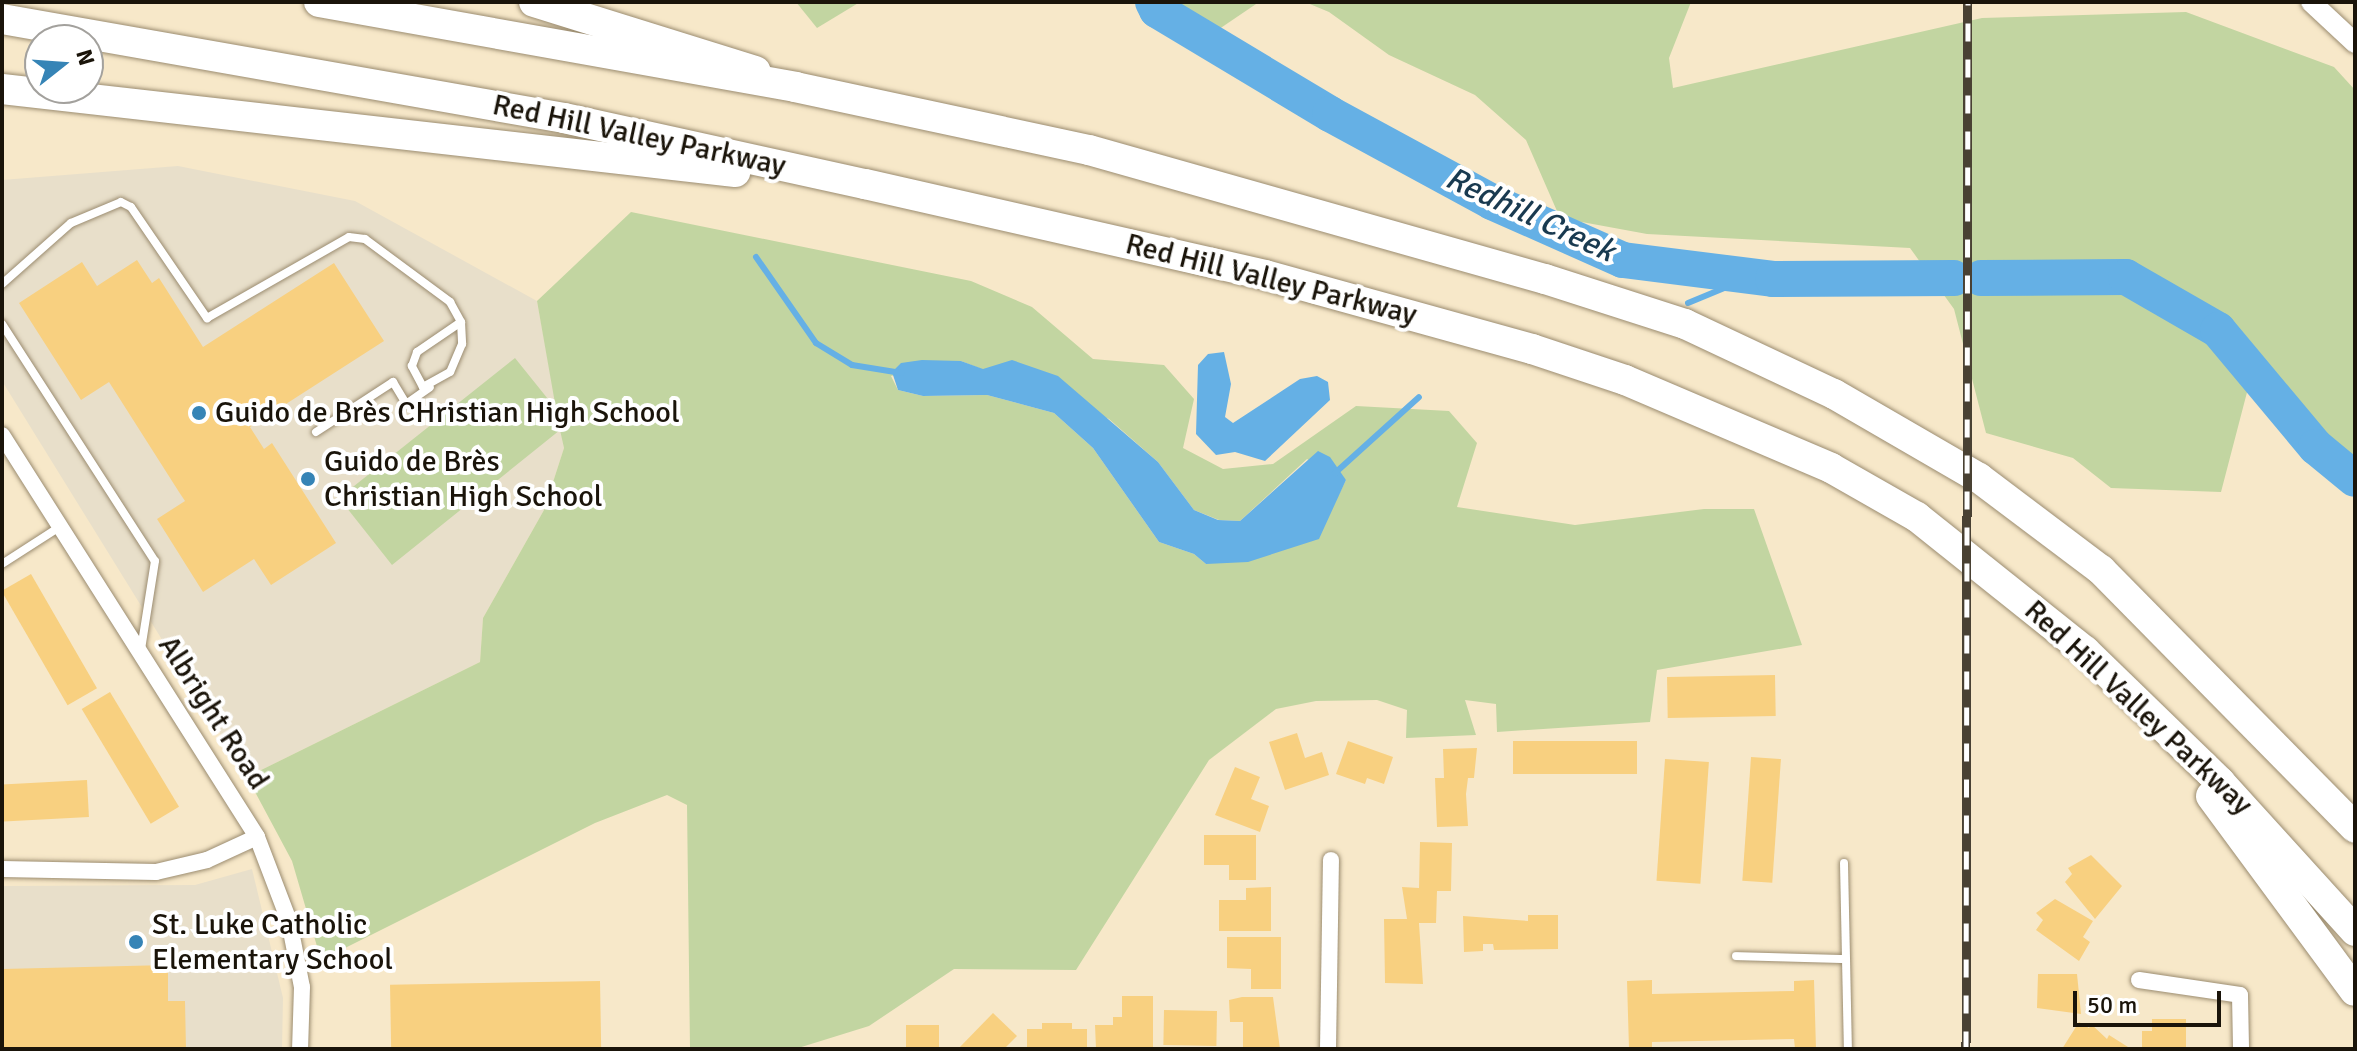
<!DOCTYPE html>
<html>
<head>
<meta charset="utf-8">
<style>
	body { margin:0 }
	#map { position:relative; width:2357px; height:1051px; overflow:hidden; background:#f7e8c9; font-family:Signika,sans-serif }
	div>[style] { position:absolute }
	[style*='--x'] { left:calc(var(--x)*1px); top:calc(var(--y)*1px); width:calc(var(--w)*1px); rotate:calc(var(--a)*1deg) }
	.education>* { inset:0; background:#e8dfca }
	.green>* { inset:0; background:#c2d5a1 }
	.water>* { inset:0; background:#65b0e5 }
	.stream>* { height:6px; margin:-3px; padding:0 3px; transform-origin:3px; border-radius:3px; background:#65b0e5 }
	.river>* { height:36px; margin:-18px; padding:0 18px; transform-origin:18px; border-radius:18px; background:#65b0e5 }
	.building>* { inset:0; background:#f8d080; transform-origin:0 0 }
	.roads { filter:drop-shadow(0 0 2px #9b8c70) drop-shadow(0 0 2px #9b8c70) }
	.service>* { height:8px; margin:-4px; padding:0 4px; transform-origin:4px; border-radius:4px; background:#fff }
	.minor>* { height:16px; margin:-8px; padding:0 8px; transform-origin:8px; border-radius:8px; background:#fff }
	.tertiary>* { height:20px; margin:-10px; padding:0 10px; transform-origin:10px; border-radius:10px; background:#fff }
	.motorway>* { height:30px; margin:-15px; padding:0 15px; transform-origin:15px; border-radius:15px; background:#fff }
	.rail>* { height:9px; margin-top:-4.5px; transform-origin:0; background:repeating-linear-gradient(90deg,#fff 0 18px,#494133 0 36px); box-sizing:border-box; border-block:2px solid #494133 }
	.dots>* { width:22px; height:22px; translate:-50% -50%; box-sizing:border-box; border:4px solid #fff; border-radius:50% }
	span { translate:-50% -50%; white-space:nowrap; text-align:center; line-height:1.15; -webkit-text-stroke:8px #fff; paint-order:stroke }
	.street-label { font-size:30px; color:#1a140a }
	.poi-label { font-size:30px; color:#1a140a }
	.left { translate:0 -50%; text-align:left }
	.water-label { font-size:32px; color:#193a50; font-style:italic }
	.frame { position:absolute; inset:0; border:4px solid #1a140a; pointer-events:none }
	.north { position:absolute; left:24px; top:24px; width:80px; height:80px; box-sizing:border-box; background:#fff; border:2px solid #a3a19d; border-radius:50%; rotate:73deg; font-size:22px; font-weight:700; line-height:32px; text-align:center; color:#1a140a }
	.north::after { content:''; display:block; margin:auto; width:28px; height:36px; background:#3684b6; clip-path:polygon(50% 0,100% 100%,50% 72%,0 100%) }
	.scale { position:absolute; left:2073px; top:991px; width:148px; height:36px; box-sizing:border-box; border:4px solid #1a140a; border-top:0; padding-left:10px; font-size:24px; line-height:28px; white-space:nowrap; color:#1a140a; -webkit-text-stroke:6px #fff; paint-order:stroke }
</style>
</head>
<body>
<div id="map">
	<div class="education">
		<div style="clip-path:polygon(178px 166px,355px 201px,537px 301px,564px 448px,544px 510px,483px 618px,480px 662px,247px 777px,2px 381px,2px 180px)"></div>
		<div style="clip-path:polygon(252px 869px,283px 998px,282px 1049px,2px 1049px,2px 886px,195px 885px)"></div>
	</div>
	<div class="green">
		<div style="clip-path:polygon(796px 2px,860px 2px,817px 28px)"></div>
		<div style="clip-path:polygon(1147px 2px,1259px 2px,1200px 42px)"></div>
		<div style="clip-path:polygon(1305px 2px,1691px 2px,1669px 58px,1673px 88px,1982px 18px,2186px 12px,2334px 67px,2355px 90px,2355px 463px,2302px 409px,2251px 377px,2221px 492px,2111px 488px,2073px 458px,1986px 433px,1954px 309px,1910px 248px,1647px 234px,1560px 218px,1526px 140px,1475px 95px,1389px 55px,1329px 12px)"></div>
		<div style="clip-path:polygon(evenodd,631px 212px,971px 281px,1032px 307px,1093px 359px,1164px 365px,1194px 399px,1183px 448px,1223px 469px,1273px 464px,1356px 406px,1449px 411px,1477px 443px,1457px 507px,1575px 525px,1704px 509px,1754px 509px,1802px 645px,1657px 670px,1650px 722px,1497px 732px,1496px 704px,1465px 700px,1476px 735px,1406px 738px,1407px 710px,1377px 700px,1316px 701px,1276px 709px,1209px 760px,1076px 970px,954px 969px,869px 1026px,795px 1049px,690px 1049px,687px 805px,667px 795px,595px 823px,321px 960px,292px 861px,247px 777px,480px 662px,483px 618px,544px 510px,564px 448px,560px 430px,392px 565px,339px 498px,515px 358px,556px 409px,537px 301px,631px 212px,961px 361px,1109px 419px,1158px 462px,1194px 510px,1219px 520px,1240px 521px,1307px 459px,1346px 480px,1338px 496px,1206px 564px,1194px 554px,1159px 542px,1093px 448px,1054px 413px,987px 395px,923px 396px,898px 390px,891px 376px,961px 361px)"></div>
	</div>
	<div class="water">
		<div style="clip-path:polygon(1224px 352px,1231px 384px,1225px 417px,1233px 423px,1300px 379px,1317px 376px,1328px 382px,1330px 400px,1265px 461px,1235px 452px,1216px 455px,1196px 434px,1198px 365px,1208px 354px)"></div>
		<div style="clip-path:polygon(922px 360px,961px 361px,983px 369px,1012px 360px,1058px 376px,1158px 462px,1194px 510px,1218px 520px,1240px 521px,1318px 451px,1330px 457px,1346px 480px,1319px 539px,1248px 562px,1206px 564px,1194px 554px,1159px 542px,1093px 448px,1054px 413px,987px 395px,923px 396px,898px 390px,892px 372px,901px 363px)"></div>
	</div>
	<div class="stream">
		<div style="--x:756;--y:257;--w:105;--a:55.1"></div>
		<div style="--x:816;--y:343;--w:42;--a:31.4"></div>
		<div style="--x:852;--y:365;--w:50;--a:9.3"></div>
		<div style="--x:1688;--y:303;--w:68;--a:-22.4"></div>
		<div style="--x:1335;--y:473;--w:113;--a:-42.1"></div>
	</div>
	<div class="river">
		<div style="--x:1153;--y:2;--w:9;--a:63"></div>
		<div style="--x:1157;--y:10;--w:202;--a:31"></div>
		<div style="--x:1330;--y:114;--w:184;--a:28.5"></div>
		<div style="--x:1492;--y:202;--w:143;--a:23.9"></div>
		<div style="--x:1623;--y:260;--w:151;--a:7.2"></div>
		<div style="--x:1773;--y:279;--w:181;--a:-0.3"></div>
		<div style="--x:1981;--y:278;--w:145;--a:-0.4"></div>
		<div style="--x:2126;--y:277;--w:106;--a:29.9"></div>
		<div style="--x:2218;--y:330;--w:153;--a:50.1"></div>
		<div style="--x:2316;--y:447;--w:50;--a:39.4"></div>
	</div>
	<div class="building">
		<div style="clip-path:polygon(137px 260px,152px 283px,159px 278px,203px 347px,334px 263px,384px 341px,250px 427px,264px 449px,272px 443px,336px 543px,271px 585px,254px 559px,203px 592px,157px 519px,185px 501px,179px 492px,109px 382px,81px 400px,19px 303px,82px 262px,97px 286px)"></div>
		<div style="left:31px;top:574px;width:132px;height:34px;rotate:60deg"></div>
		<div style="left:1775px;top:675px;width:41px;height:108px;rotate:89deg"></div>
		<div style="left:110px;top:692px;width:134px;height:33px;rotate:59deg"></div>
		<div style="clip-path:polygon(1297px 733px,1305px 758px,1322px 752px,1329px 775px,1285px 790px,1269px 742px)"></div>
		<div style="clip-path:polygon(1348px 741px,1393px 757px,1384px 784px,1367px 778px,1365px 784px,1336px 774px)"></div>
		<div style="left:1637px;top:741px;width:33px;height:124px;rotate:90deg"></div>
		<div style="clip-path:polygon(1477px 748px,1474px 778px,1468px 778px,1466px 794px,1468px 826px,1437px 827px,1435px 778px,1444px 778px,1443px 749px)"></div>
		<div style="left:1751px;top:757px;width:30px;height:124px;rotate:4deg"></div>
		<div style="left:1665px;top:759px;width:44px;height:122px;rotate:4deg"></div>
		<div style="clip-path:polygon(1235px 767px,1260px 777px,1251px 799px,1269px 806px,1260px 832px,1215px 815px)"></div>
		<div style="left:87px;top:780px;width:37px;height:85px;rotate:87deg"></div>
		<div style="clip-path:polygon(1204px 835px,1256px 835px,1256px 880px,1229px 880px,1229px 865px,1204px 865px)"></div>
		<div style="clip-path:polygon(1420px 842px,1452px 843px,1451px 891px,1437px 891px,1436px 923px,1419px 923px,1423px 984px,1385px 983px,1384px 919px,1407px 919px,1402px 887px,1419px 888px)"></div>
		<div style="clip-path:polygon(2091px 855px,2122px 886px,2095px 919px,2065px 882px,2072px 874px,2068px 868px)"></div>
		<div style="clip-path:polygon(1271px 887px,1271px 931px,1219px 931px,1219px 900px,1246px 900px,1246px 888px)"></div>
		<div style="clip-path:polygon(2055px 899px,2093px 921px,2083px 937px,2090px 942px,2079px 961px,2036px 930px,2043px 920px,2036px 913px)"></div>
		<div style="clip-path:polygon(1528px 915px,1558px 915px,1558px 949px,1494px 950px,1493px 944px,1483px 944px,1483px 951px,1464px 952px,1463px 916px,1528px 921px)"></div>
		<div style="clip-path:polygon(1227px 937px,1281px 937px,1281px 989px,1251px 989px,1251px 969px,1227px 968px)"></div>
		<div style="clip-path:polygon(168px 965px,168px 1001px,185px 1001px,186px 1049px,2px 1049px,2px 969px)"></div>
		<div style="clip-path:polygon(2038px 974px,2077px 974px,2081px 1014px,2037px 1008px)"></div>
		<div style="clip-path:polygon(1652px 980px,1652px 994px,1794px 991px,1794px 981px,1814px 980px,1816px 1049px,1795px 1049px,1794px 1039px,1652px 1042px,1652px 1049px,1629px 1049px,1627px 981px)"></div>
		<div style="left:600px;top:981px;width:68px;height:210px;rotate:89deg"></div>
		<div style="clip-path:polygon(1122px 996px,1153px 996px,1153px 1049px,1096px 1049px,1095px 1025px,1113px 1025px,1113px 1017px,1122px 1017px)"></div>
		<div style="clip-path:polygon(1242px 997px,1273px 997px,1280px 1049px,1243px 1049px,1243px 1022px,1230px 1022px,1229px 1000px)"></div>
		<div style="left:1164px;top:1010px;width:53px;height:35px;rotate:1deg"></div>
		<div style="clip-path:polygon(993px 1013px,1017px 1036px,1004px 1049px,958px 1049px)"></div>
		<div style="clip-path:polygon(2152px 1019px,2186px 1019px,2186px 1049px,2142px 1049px,2142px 1031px,2152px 1031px)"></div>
		<div style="clip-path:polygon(2079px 1022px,2089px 1028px,2091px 1024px,2107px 1039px,2109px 1035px,2128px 1047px,2062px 1049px)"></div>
		<div style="clip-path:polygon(1042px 1023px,1072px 1023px,1072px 1029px,1087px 1029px,1087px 1049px,1027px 1049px,1027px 1029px,1042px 1029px)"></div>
		<div style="left:906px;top:1025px;width:33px;height:24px"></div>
	</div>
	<div class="roads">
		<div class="service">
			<div style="--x:2;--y:284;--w:92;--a:-41.5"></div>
			<div style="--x:71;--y:223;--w:54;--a:-22.8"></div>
			<div style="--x:121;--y:202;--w:11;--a:27"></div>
			<div style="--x:131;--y:207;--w:135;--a:55.6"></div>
			<div style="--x:207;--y:318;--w:163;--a:-29.7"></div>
			<div style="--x:349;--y:237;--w:16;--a:7"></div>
			<div style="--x:365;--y:239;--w:106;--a:36.5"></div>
			<div style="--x:450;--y:302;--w:23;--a:61"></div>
			<div style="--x:461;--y:322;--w:22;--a:87"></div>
			<div style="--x:462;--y:344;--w:30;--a:113"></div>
			<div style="--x:450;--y:372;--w:31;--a:151"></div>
			<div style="--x:423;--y:387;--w:24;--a:-118"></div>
			<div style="--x:412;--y:366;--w:15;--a:-70"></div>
			<div style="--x:417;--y:352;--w:53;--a:-34.3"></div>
			<div style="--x:2;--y:324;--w:282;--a:57.2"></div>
			<div style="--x:155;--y:561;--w:89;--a:99"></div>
			<div style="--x:316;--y:432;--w:92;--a:-33"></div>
			<div style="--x:393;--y:382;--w:26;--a:59"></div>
			<div style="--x:406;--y:404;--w:29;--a:-35"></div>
			<div style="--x:2;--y:564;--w:70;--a:-32.8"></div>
			<div style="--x:1844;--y:863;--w:186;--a:88.8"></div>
			<div style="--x:1736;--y:956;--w:110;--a:1.6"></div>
		</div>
		<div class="minor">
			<div style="--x:2;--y:435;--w:476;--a:57.6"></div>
			<div style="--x:257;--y:837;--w:90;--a:69.1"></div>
			<div style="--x:289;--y:921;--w:67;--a:78.9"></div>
			<div style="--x:302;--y:987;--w:62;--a:91.8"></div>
			<div style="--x:2;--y:869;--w:154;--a:1.1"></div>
			<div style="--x:156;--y:872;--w:52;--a:-13.2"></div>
			<div style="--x:207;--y:860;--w:55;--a:-24.7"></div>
			<div style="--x:2139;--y:980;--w:102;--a:8.4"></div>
			<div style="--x:2240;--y:995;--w:54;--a:88.9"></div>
			<div style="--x:1328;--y:1049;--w:189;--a:-89.1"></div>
		</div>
		<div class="tertiary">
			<div style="--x:2311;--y:2;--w:60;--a:43"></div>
		</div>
		<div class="motorway">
			<div style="--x:319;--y:2;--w:484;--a:10.1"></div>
			<div style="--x:795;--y:87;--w:301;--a:12.1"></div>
			<div style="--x:1089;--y:150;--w:474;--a:15.8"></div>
			<div style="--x:1545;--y:279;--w:147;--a:17.8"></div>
			<div style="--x:1685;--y:324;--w:165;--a:25.2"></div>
			<div style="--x:1834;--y:394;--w:168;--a:30.1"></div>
			<div style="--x:1979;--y:478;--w:153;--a:37"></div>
			<div style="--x:2101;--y:570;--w:362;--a:45.4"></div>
			<div style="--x:534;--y:2;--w:232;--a:17.3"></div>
			<div style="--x:2;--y:19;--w:571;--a:9.99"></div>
			<div style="--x:564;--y:118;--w:308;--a:12.4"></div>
			<div style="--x:865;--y:184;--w:410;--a:12.8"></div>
			<div style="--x:1265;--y:275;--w:277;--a:15.5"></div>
			<div style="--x:1532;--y:349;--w:98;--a:18.4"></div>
			<div style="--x:1625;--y:380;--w:224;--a:23.1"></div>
			<div style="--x:1831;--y:468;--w:99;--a:29.7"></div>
			<div style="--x:1917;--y:517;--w:215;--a:38.6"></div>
			<div style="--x:2085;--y:651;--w:188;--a:44.1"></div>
			<div style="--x:2220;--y:782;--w:201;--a:47.8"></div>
			<div style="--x:2;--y:89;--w:738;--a:6.46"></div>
			<div style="--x:2211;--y:796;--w:242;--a:53.6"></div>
		</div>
	</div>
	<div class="rail">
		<div style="--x:1966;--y:1049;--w:1047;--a:-89.89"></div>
	</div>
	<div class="dots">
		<div style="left:199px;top:413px;background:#3684b6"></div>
		<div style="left:308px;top:479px;background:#3684b6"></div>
		<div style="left:136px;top:942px;background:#3684b6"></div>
	</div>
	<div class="street-label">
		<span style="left:639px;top:136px;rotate:12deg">Red Hill Valley Parkway</span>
		<span style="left:1271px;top:280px;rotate:14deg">Red Hill Valley Parkway</span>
		<span style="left:2138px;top:708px;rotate:43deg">Red Hill Valley Parkway</span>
		<span style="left:213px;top:713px;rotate:57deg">Albright Road</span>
	</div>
	<div class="poi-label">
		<span class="left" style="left:215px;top:413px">Guido de Brès CHristian High School</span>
		<span class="left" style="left:324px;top:479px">Guido de Brès<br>Christian High School</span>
		<span class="left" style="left:152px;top:942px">St. Luke Catholic<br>Elementary School</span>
	</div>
	<div class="water-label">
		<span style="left:1530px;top:215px;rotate:25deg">Redhill Creek</span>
	</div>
	<div class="frame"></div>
	<div class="north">N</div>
	<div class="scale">50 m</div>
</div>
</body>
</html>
